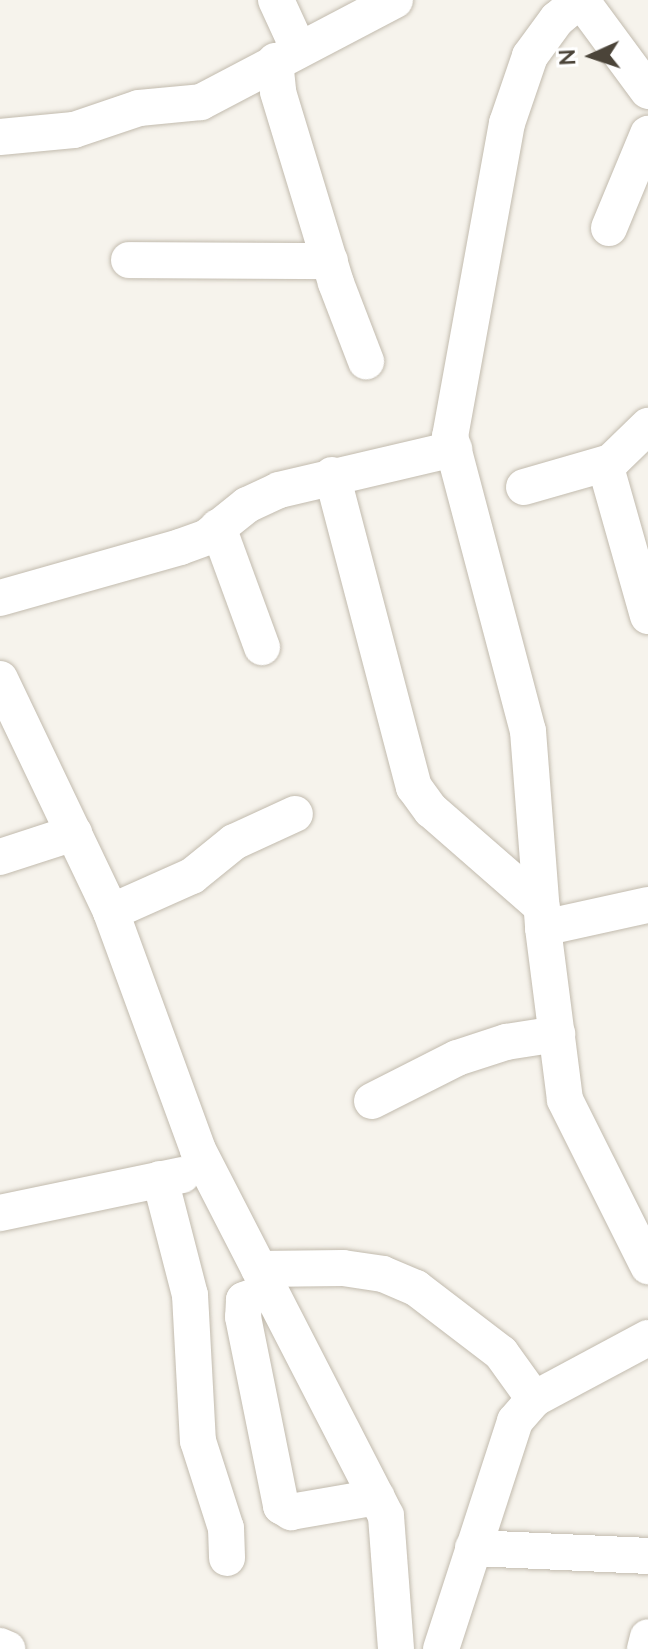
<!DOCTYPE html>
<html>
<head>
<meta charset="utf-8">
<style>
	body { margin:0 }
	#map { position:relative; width:648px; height:1649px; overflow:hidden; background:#f6f3ec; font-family:"Nunito Sans",sans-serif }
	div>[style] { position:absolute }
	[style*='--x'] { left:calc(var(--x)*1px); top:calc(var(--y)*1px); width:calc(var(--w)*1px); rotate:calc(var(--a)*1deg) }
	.roads { filter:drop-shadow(0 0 2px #c2bbae) drop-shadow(0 0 2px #c2bbae) }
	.minor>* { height:36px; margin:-18px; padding:0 18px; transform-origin:18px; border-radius:18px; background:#fff }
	span { translate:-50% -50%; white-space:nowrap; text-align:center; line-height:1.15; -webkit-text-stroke:6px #fff; paint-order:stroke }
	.north { position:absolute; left:552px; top:16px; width:80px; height:80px; -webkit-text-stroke:6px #fff; paint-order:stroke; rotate:267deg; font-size:22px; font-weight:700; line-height:32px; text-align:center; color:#4b4439 }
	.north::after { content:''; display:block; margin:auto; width:28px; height:36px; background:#4b4439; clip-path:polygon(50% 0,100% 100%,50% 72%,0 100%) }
</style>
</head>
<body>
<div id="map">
	<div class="roads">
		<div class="minor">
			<div style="--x:276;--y:0;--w:55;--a:65.3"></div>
			<div style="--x:580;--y:0;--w:30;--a:140"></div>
			<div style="--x:557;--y:19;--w:46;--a:126.1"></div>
			<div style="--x:530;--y:56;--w:71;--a:108.9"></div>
			<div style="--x:507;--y:123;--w:318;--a:100.3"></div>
			<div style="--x:450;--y:436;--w:305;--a:75.2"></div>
			<div style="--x:528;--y:731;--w:198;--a:85.6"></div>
			<div style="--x:543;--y:928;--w:173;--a:82.7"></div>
			<div style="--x:565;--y:1100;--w:186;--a:63.4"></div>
			<div style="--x:581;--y:0;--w:113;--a:53.6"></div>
			<div style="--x:275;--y:61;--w:31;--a:84"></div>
			<div style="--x:278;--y:92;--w:200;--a:73.1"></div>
			<div style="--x:336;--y:283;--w:84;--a:69"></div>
			<div style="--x:0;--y:137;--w:74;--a:-5.4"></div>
			<div style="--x:74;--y:130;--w:69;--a:-18.7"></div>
			<div style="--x:139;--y:108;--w:62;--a:-5.5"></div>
			<div style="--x:201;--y:102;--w:219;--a:-27.7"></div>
			<div style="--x:609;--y:228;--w:102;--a:-67.5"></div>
			<div style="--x:129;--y:260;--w:201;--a:0.3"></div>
			<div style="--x:605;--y:464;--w:158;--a:74.2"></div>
			<div style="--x:332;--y:475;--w:323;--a:75.3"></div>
			<div style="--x:414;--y:787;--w:29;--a:54"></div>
			<div style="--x:431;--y:810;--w:147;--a:41.1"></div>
			<div style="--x:524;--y:487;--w:91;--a:-16"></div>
			<div style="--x:611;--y:462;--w:52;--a:-44.2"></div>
			<div style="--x:218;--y:527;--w:128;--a:69.9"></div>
			<div style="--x:0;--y:598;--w:187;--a:-15.8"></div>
			<div style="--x:180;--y:547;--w:29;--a:-20"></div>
			<div style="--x:207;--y:537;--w:51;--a:-38.7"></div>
			<div style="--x:247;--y:505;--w:35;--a:-25"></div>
			<div style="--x:279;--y:490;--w:180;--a:-13.2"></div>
			<div style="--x:0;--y:679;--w:258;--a:64.5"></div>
			<div style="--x:111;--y:912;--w:253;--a:69.9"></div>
			<div style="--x:198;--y:1150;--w:411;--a:62.8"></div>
			<div style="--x:386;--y:1516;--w:133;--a:85.7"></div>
			<div style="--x:0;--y:857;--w:78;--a:-18"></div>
			<div style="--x:111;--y:912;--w:89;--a:-24"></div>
			<div style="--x:192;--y:876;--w:54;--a:-39"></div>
			<div style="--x:234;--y:842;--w:67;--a:-24.7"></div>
			<div style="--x:543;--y:928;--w:107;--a:-12.4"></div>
			<div style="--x:372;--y:1101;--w:95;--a:-26.8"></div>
			<div style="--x:457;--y:1058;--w:52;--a:-18.1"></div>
			<div style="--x:506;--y:1042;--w:52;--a:-8.9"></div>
			<div style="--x:160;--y:1179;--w:120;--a:75.5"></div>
			<div style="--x:190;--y:1295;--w:146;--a:86.9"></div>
			<div style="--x:198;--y:1441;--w:91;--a:72.2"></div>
			<div style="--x:226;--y:1528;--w:30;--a:88"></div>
			<div style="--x:0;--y:1213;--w:186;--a:-11.8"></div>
			<div style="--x:259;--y:1269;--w:84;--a:-0.7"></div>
			<div style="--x:343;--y:1268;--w:40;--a:8.5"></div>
			<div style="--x:383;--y:1274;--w:36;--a:23"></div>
			<div style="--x:416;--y:1288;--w:107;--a:37.4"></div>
			<div style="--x:501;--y:1353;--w:57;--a:54.3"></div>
			<div style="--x:270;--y:1290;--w:28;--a:159"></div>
			<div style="--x:244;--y:1300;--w:17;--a:93"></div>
			<div style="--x:243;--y:1317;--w:193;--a:78.6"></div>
			<div style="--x:281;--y:1506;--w:12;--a:31"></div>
			<div style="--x:291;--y:1512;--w:87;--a:-9.9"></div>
			<div style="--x:473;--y:1548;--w:175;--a:2.6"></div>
			<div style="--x:0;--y:1646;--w:8;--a:23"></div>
			<div style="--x:441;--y:1649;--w:240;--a:-72"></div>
			<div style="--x:515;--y:1421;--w:29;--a:-49"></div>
			<div style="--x:534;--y:1399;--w:129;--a:-28.2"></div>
			<div style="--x:645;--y:1649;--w:12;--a:-76"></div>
		</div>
	</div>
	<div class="north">N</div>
</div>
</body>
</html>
